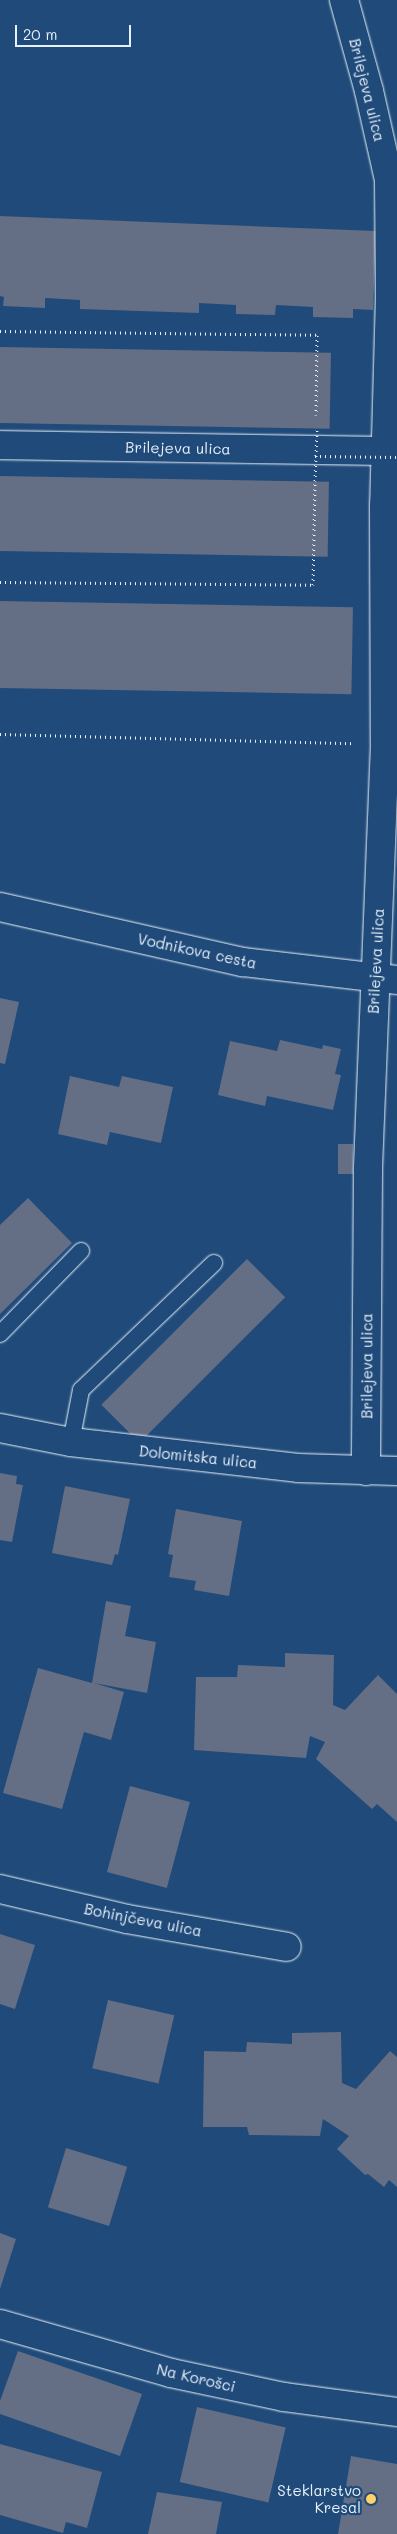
<!DOCTYPE html>
<html>
<head>
<meta charset="utf-8">
<style>
	body { margin:0 }
	#map { position:relative; width:397px; height:2534px; overflow:hidden; background:#1f4a7a; font-family:Mali,sans-serif }
	div>[style] { position:absolute }
	[style*='--x'] { left:calc(var(--x)*1px); top:calc(var(--y)*1px); width:calc(var(--w)*1px); rotate:calc(var(--a)*1deg) }
	.building>* { inset:0; background:#646e84; transform-origin:0 0 }
	.path>* { height:3px; margin-top:-1.5px; transform-origin:0; background:repeating-linear-gradient(90deg,#e8f1f8 0 1px,transparent 0 5px) }
	.roads { filter:drop-shadow(0 0 1px #e8f1f8) drop-shadow(0 0 1px #e8f1f8) }
	.lane>* { height:16px; margin:-8px; padding:0 8px; transform-origin:8px; border-radius:8px; background:#1f4a7a }
	.street>* { height:28px; margin:-14px; padding:0 14px; transform-origin:14px; border-radius:14px; background:#1f4a7a }
	.path-bridge>* { height:3px; margin-top:-1.5px; transform-origin:0; background:repeating-linear-gradient(90deg,#e8f1f8 0 1px,transparent 0 5px) }
	.dots>* { width:14px; height:14px; translate:-50% -50%; box-sizing:border-box; border:2px solid #1f4a7a; border-radius:50% }
	span { translate:-50% -50%; white-space:nowrap; text-align:center; line-height:1.15; -webkit-text-stroke:4.5px #1f4a7a; paint-order:stroke }
	.street-label { font-size:15px; color:#e8f1f8 }
	.poi-label { font-size:15px; color:#e8f1f8 }
	.right { translate:-100% -50%; text-align:right }
	.scale { position:absolute; left:15px; top:25px; width:116px; height:22px; box-sizing:border-box; border:2px solid #e8f1f8; border-top:0; padding-left:6px; font-size:15px; line-height:18px; white-space:nowrap; color:#e8f1f8; -webkit-text-stroke:4px #1f4a7a; paint-order:stroke }
</style>
</head>
<body>
<div id="map">
	<div class="building">
		<div style="clip-path:polygon(0 216px,376px 231px,373px 310px,353px 309px,353px 318px,313px 317px,313px 307px,276px 305px,275px 315px,236px 314px,236px 305px,199px 303px,199px 313px,80px 309px,80px 300px,45px 298px,45px 308px,3px 306px,4px 297px,0 296px)"></div>
		<div style="left:0;top:347px;width:331px;height:76px;rotate:1deg"></div>
		<div style="left:0;top:476px;width:329px;height:75px;rotate:1deg"></div>
		<div style="left:0;top:601px;width:353px;height:87px;rotate:1deg"></div>
		<div style="clip-path:polygon(0 998px,19px 1002px,5px 1064px,0 1063px)"></div>
		<div style="clip-path:polygon(280px 1040px,322px 1049px,323px 1045px,341px 1049px,335px 1074px,341px 1075px,333px 1110px,267px 1096px,265px 1106px,218px 1095px,230px 1041px,277px 1051px)"></div>
		<div style="clip-path:polygon(70px 1076px,119px 1087px,122px 1076px,173px 1087px,161px 1143px,110px 1132px,107px 1145px,58px 1134px)"></div>
		<div style="left:338px;top:1144px;width:15px;height:30px"></div>
		<div style="clip-path:polygon(28px 1198px,72px 1243px,0 1314px,0 1225px)"></div>
		<div style="left:247px;top:1259px;width:54px;height:206px;rotate:45deg"></div>
		<div style="clip-path:polygon(0 1473px,17px 1476px,16px 1484px,23px 1485px,12px 1542px,0 1540px)"></div>
		<div style="clip-path:polygon(65px 1486px,130px 1499px,118px 1555px,115px 1554px,112px 1565px,52px 1553px)"></div>
		<div style="clip-path:polygon(176px 1509px,242px 1521px,229px 1596px,194px 1590px,196px 1581px,169px 1577px,173px 1555px,168px 1554px)"></div>
		<div style="clip-path:polygon(106px 1601px,131px 1606px,125px 1636px,156px 1642px,147px 1693px,94px 1683px,124px 1692px,111px 1740px,84px 1732px,62px 1809px,3px 1793px,38px 1668px,92px 1683px)"></div>
		<div style="clip-path:polygon(285px 1653px,334px 1655px,333px 1705px,345px 1710px,378px 1675px,397px 1694px,397px 1822px,377px 1804px,372px 1809px,316px 1759px,325px 1742px,310px 1736px,306px 1758px,194px 1750px,196px 1677px,237px 1677px,238px 1665px,285px 1667px)"></div>
		<div style="left:130px;top:1786px;width:62px;height:89px;rotate:15deg"></div>
		<div style="clip-path:polygon(0 1934px,35px 1945px,15px 2009px,0 2004px)"></div>
		<div style="left:108px;top:2000px;width:68px;height:70px;rotate:13deg"></div>
		<div style="clip-path:polygon(341px 2032px,342px 2083px,356px 2089px,390px 2051px,397px 2057px,397px 2187px,389px 2180px,384px 2187px,368px 2174px,365px 2175px,337px 2149px,349px 2136px,323px 2119px,320px 2136px,249px 2135px,247px 2127px,203px 2127px,204px 2051px,246px 2052px,247px 2042px,292px 2044px,292px 2033px)"></div>
		<div style="left:66px;top:2148px;width:64px;height:62px;rotate:17deg"></div>
		<div style="clip-path:polygon(0 2233px,16px 2239px,0 2289px)"></div>
		<div style="clip-path:polygon(18px 2351px,142px 2394px,120px 2456px,0 2414px,0 2401px)"></div>
		<div style="left:197px;top:2407px;width:91px;height:77px;rotate:13deg"></div>
		<div style="clip-path:polygon(0 2444px,102px 2472px,87px 2528px,66px 2522px,63px 2533px,0 2515px)"></div>
		<div style="clip-path:polygon(351px 2456px,397px 2464px,397px 2534px,338px 2534px)"></div>
		<div style="clip-path:polygon(157px 2492px,222px 2502px,216px 2534px,148px 2534px)"></div>
	</div>
	<div class="path">
		<div style="--x:0;--y:331;--w:317;--a:0.7"></div>
		<div style="--x:317;--y:335;--w:80;--a:90.7"></div>
		<div style="--x:0;--y:582;--w:313;--a:0.5"></div>
		<div style="--x:313;--y:585;--w:102;--a:-88.9"></div>
		<div style="--x:0;--y:734;--w:352;--a:1.5"></div>
	</div>
	<div class="roads">
		<div class="lane">
			<div style="--x:0;--y:1334;--w:116;--a:-45.7"></div>
			<div style="--x:71;--y:1442;--w:53;--a:-79.1"></div>
			<div style="--x:81;--y:1390;--w:184;--a:-43.7"></div>
		</div>
		<div class="street">
			<div style="--x:344;--y:0;--w:94;--a:74.6"></div>
			<div style="--x:369;--y:91;--w:91;--a:77.3"></div>
			<div style="--x:389;--y:180;--w:116;--a:89.5"></div>
			<div style="--x:390;--y:296;--w:209;--a:91.6"></div>
			<div style="--x:384;--y:505;--w:239;--a:89.8"></div>
			<div style="--x:385;--y:744;--w:426;--a:92.3"></div>
			<div style="--x:368;--y:1170;--w:301;--a:90.4"></div>
			<div style="--x:0;--y:445;--w:386;--a:0.9"></div>
			<div style="--x:0;--y:907;--w:249;--a:12.8"></div>
			<div style="--x:243;--y:962;--w:155;--a:6.7"></div>
			<div style="--x:0;--y:1428;--w:72;--a:11.2"></div>
			<div style="--x:71;--y:1442;--w:228;--a:6.5"></div>
			<div style="--x:298;--y:1468;--w:99;--a:1.7"></div>
			<div style="--x:0;--y:1889;--w:130;--a:13.3"></div>
			<div style="--x:127;--y:1919;--w:162;--a:9.9"></div>
			<div style="--x:0;--y:2324;--w:178;--a:16"></div>
			<div style="--x:171;--y:2373;--w:116;--a:12"></div>
			<div style="--x:284;--y:2397;--w:114;--a:7.6"></div>
		</div>
	</div>
	<div class="path-bridge">
		<div style="--x:315;--y:456;--w:82;--a:0.7"></div>
		<div style="--x:315;--y:481;--w:51;--a:-87.8"></div>
	</div>
	<div class="dots">
		<div style="left:371px;top:2499px;background:#ffd166"></div>
	</div>
	<div class="street-label">
		<span style="left:367px;top:90px;rotate:76deg">Brilejeva ulica</span>
		<span style="left:178px;top:448px;rotate:1deg">Brilejeva ulica</span>
		<span style="left:197px;top:951px;rotate:12deg">Vodnikova cesta</span>
		<span style="left:376px;top:961px;rotate:-87deg">Brilejeva ulica</span>
		<span style="left:367px;top:1366px;rotate:-90deg">Brilejeva ulica</span>
		<span style="left:198px;top:1457px;rotate:6deg">Dolomitska ulica</span>
		<span style="left:143px;top:1920px;rotate:11deg">Bohinjčeva ulica</span>
		<span style="left:196px;top:2378px;rotate:13deg">Na Korošci</span>
	</div>
	<div class="poi-label">
		<span class="right" style="left:361px;top:2499px">Steklarstvo<br>Kresal</span>
	</div>
	<div class="scale">20 m</div>
</div>
</body>
</html>
